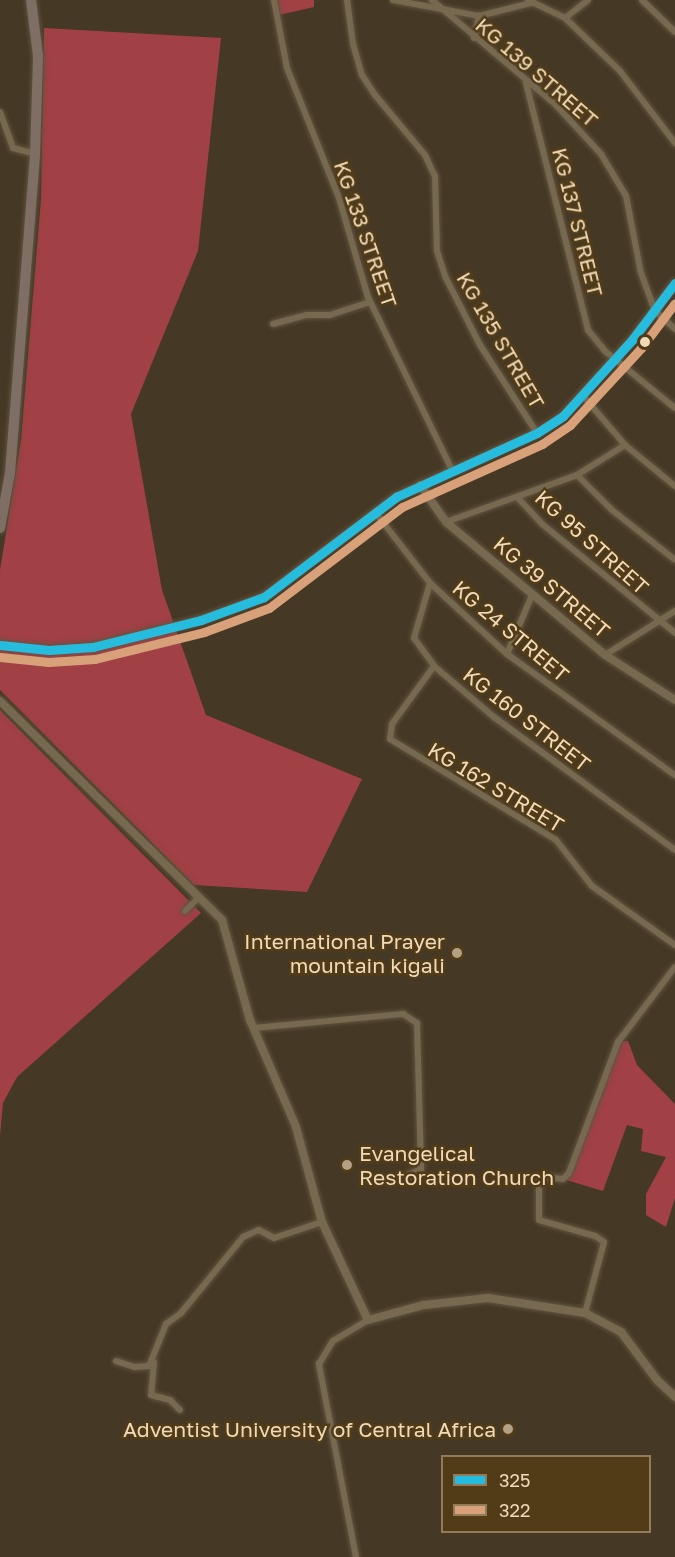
<!DOCTYPE html>
<html>
<head>
<meta charset="utf-8">
<style>
	body { margin:0 }
	#map { position:relative; width:675px; height:1557px; overflow:hidden; background:#453824; font-family:"Golos Text",sans-serif }
	div>[style] { position:absolute }
	[style*='--x'] { left:calc(var(--x)*1px); top:calc(var(--y)*1px); width:calc(var(--w)*1px); rotate:calc(var(--a)*1deg) }
	.green>* { inset:0; background:#a14045 }
	.roads { filter:drop-shadow(0 0 2px #605440) drop-shadow(0 0 2px #605440) }
	.minor>* { height:6px; margin:-3px; padding:0 3px; transform-origin:3px; border-radius:3px; background:#77694f }
	.tertiary>* { height:8px; margin:-4px; padding:0 4px; transform-origin:4px; border-radius:4px; background:#77694f }
	.trunk>* { height:10px; margin:-5px; padding:0 5px; transform-origin:5px; border-radius:5px; background:#7e6e63 }
	.bus-1>* { height:9px; margin:-4.5px; padding:0 4.5px; transform-origin:4.5px; border-radius:4.5px; background:#26bcdd }
	.bus-2>* { height:9px; margin:-4.5px; padding:0 4.5px; transform-origin:4.5px; border-radius:4.5px; background:#d9a179 }
	.dots>* { width:16px; height:16px; translate:-50% -50%; box-sizing:border-box; border:3px solid #523c17; border-radius:50% }
	span { translate:-50% -50%; white-space:nowrap; text-align:center; line-height:1.15; -webkit-text-stroke:5px #523c17; paint-order:stroke }
	.street-label { font-size:21px; color:#f0dab9 }
	.poi-label { font-size:21px; color:#f0dab9 }
	.right { translate:-100% -50%; text-align:right }
	.left { translate:0 -50%; text-align:left }
	.legend { position:absolute; left:441px; top:1455px; width:210px; height:78px; box-sizing:border-box; background:#523c17; border:2px solid #917b58; margin:0; padding:8px 10px; list-style:none; font-size:18px; color:#f0dab9 }
	.legend li { display:flex; align-items:center; gap:12px; height:30px }
	.legend b { width:30px; border:2px solid #917b58 }
</style>
</head>
<body>
<div id="map">
	<div class="green">
		<div style="clip-path:polygon(277px 0,314px 0,314px 7px,279px 15px)"></div>
		<div style="clip-path:polygon(44px 28px,221px 38px,198px 251px,131px 414px,162px 590px,206px 715px,362px 779px,307px 892px,194px 885px,0 690px,0 570px,21px 440px,41px 199px)"></div>
		<div style="clip-path:polygon(0 710px,201px 913px,17px 1077px,3px 1103px,0 1136px)"></div>
		<div style="clip-path:polygon(628px 1041px,637px 1065px,675px 1104px,675px 1198px,666px 1227px,646px 1215px,646px 1194px,666px 1157px,641px 1151px,643px 1129px,627px 1125px,603px 1191px,563px 1179px,618px 1042px)"></div>
	</div>
	<div class="roads">
		<div class="minor">
			<div style="--x:274;--y:0;--w:69;--a:79.2"></div>
			<div style="--x:287;--y:68;--w:140;--a:68.2"></div>
			<div style="--x:339;--y:198;--w:103;--a:73.7"></div>
			<div style="--x:368;--y:297;--w:192;--a:64.1"></div>
			<div style="--x:347;--y:0;--w:44;--a:82.2"></div>
			<div style="--x:353;--y:44;--w:32;--a:74"></div>
			<div style="--x:362;--y:75;--w:24;--a:57"></div>
			<div style="--x:375;--y:95;--w:78;--a:50.2"></div>
			<div style="--x:425;--y:155;--w:23;--a:65"></div>
			<div style="--x:435;--y:176;--w:75;--a:88.5"></div>
			<div style="--x:437;--y:251;--w:28;--a:72"></div>
			<div style="--x:446;--y:278;--w:75;--a:63.1"></div>
			<div style="--x:480;--y:345;--w:105;--a:57.1"></div>
			<div style="--x:393;--y:0;--w:87;--a:10.5"></div>
			<div style="--x:479;--y:16;--w:54;--a:-14"></div>
			<div style="--x:432;--y:0;--w:161;--a:40.2"></div>
			<div style="--x:555;--y:104;--w:68;--a:47.4"></div>
			<div style="--x:601;--y:154;--w:49;--a:59.2"></div>
			<div style="--x:626;--y:196;--w:78;--a:79"></div>
			<div style="--x:641;--y:273;--w:40;--a:69.8"></div>
			<div style="--x:655;--y:311;--w:27;--a:42"></div>
			<div style="--x:528;--y:0;--w:41;--a:25.9"></div>
			<div style="--x:565;--y:18;--w:76;--a:43.9"></div>
			<div style="--x:620;--y:71;--w:91;--a:52.6"></div>
			<div style="--x:642;--y:0;--w:46;--a:44.1"></div>
			<div style="--x:565;--y:18;--w:29;--a:-38"></div>
			<div style="--x:474;--y:38;--w:23;--a:-77"></div>
			<div style="--x:526;--y:83;--w:255;--a:75.9"></div>
			<div style="--x:588;--y:330;--w:27;--a:51"></div>
			<div style="--x:605;--y:351;--w:90;--a:39.2"></div>
			<div style="--x:0;--y:112;--w:38;--a:70"></div>
			<div style="--x:13;--y:148;--w:23;--a:15"></div>
			<div style="--x:273;--y:324;--w:35;--a:-15"></div>
			<div style="--x:307;--y:315;--w:23;--a:0"></div>
			<div style="--x:330;--y:315;--w:42;--a:-18"></div>
			<div style="--x:584;--y:397;--w:63;--a:49.5"></div>
			<div style="--x:625;--y:445;--w:65;--a:39.4"></div>
			<div style="--x:577;--y:475;--w:49;--a:45"></div>
			<div style="--x:612;--y:510;--w:80;--a:38.4"></div>
			<div style="--x:517;--y:497;--w:37;--a:47"></div>
			<div style="--x:542;--y:524;--w:172;--a:39.3"></div>
			<div style="--x:375;--y:512;--w:90;--a:52.2"></div>
			<div style="--x:430;--y:583;--w:105;--a:42.7"></div>
			<div style="--x:507;--y:654;--w:207;--a:35.8"></div>
			<div style="--x:446;--y:522;--w:139;--a:-19.7"></div>
			<div style="--x:577;--y:475;--w:57;--a:-32"></div>
			<div style="--x:430;--y:583;--w:57;--a:106.2"></div>
			<div style="--x:414;--y:638;--w:34;--a:54"></div>
			<div style="--x:434;--y:666;--w:79;--a:40.4"></div>
			<div style="--x:494;--y:717;--w:225;--a:36.3"></div>
			<div style="--x:507;--y:654;--w:64;--a:-67"></div>
			<div style="--x:605;--y:655;--w:83;--a:-32.2"></div>
			<div style="--x:434;--y:666;--w:72;--a:125.9"></div>
			<div style="--x:392;--y:724;--w:15;--a:98"></div>
			<div style="--x:390;--y:739;--w:194;--a:31.3"></div>
			<div style="--x:556;--y:840;--w:58;--a:52"></div>
			<div style="--x:592;--y:886;--w:102;--a:35.4"></div>
			<div style="--x:185;--y:911;--w:18;--a:-45"></div>
			<div style="--x:254;--y:1028;--w:150;--a:-5.4"></div>
			<div style="--x:403;--y:1014;--w:17;--a:33"></div>
			<div style="--x:417;--y:1023;--w:146;--a:88.4"></div>
			<div style="--x:421;--y:1169;--w:14;--a:155"></div>
			<div style="--x:585;--y:1313;--w:73;--a:-75"></div>
			<div style="--x:604;--y:1242;--w:11;--a:-146"></div>
			<div style="--x:595;--y:1236;--w:58;--a:-164.1"></div>
			<div style="--x:539;--y:1220;--w:39;--a:-90"></div>
			<div style="--x:539;--y:1181;--w:6;--a:-39"></div>
			<div style="--x:544;--y:1177;--w:19;--a:6"></div>
			<div style="--x:563;--y:1179;--w:8;--a:-45"></div>
			<div style="--x:569;--y:1173;--w:140;--a:-69.5"></div>
			<div style="--x:618;--y:1042;--w:94;--a:-52.8"></div>
			<div style="--x:116;--y:1361;--w:20;--a:18"></div>
			<div style="--x:135;--y:1367;--w:14;--a:-4"></div>
			<div style="--x:149;--y:1366;--w:45;--a:-68"></div>
			<div style="--x:166;--y:1324;--w:19;--a:-36"></div>
			<div style="--x:181;--y:1313;--w:98;--a:-50.8"></div>
			<div style="--x:243;--y:1237;--w:17;--a:-24"></div>
			<div style="--x:259;--y:1230;--w:17;--a:28"></div>
			<div style="--x:274;--y:1238;--w:51;--a:-18.4"></div>
			<div style="--x:154;--y:1362;--w:33;--a:95"></div>
			<div style="--x:151;--y:1395;--w:20;--a:15"></div>
			<div style="--x:170;--y:1400;--w:14;--a:45"></div>
			<div style="--x:356;--y:1557;--w:197;--a:-100.9"></div>
			<div style="--x:319;--y:1364;--w:27;--a:-59"></div>
			<div style="--x:333;--y:1341;--w:41;--a:-31"></div>
		</div>
		<div class="tertiary">
			<div style="--x:420;--y:485;--w:45;--a:54.9"></div>
			<div style="--x:446;--y:522;--w:207;--a:39.9"></div>
			<div style="--x:605;--y:655;--w:83;--a:32.7"></div>
			<div style="--x:0;--y:645;--w:49;--a:5.8"></div>
			<div style="--x:49;--y:650;--w:44;--a:-3.9"></div>
			<div style="--x:93;--y:647;--w:111;--a:-14"></div>
			<div style="--x:201;--y:620;--w:67;--a:-20.1"></div>
			<div style="--x:264;--y:597;--w:166;--a:-37.1"></div>
			<div style="--x:396;--y:497;--w:155;--a:-24.4"></div>
			<div style="--x:537;--y:433;--w:31;--a:-33"></div>
			<div style="--x:563;--y:416;--w:103;--a:-47.8"></div>
			<div style="--x:632;--y:340;--w:71;--a:-53"></div>
			<div style="--x:0;--y:701;--w:312;--a:44.6"></div>
			<div style="--x:222;--y:920;--w:104;--a:74.4"></div>
			<div style="--x:250;--y:1020;--w:116;--a:66.7"></div>
			<div style="--x:296;--y:1127;--w:98;--a:74.7"></div>
			<div style="--x:322;--y:1222;--w:108;--a:64.9"></div>
			<div style="--x:368;--y:1320;--w:58;--a:-15"></div>
			<div style="--x:424;--y:1305;--w:64;--a:-6.2"></div>
			<div style="--x:488;--y:1298;--w:98;--a:8.8"></div>
			<div style="--x:585;--y:1313;--w:41;--a:27.8"></div>
			<div style="--x:621;--y:1332;--w:60;--a:53.1"></div>
			<div style="--x:657;--y:1380;--w:25;--a:43"></div>
		</div>
		<div class="trunk">
			<div style="--x:0;--y:528;--w:56;--a:-79.7"></div>
			<div style="--x:10;--y:473;--w:320;--a:-85.5"></div>
			<div style="--x:35;--y:154;--w:98;--a:-88.2"></div>
			<div style="--x:38;--y:56;--w:56;--a:-97.1"></div>
		</div>
	</div>
	<div class="bus-1">
		<div style="--x:0;--y:645;--w:49;--a:5.8"></div>
		<div style="--x:49;--y:650;--w:44;--a:-3.9"></div>
		<div style="--x:93;--y:647;--w:111;--a:-14"></div>
		<div style="--x:201;--y:620;--w:67;--a:-20.1"></div>
		<div style="--x:264;--y:597;--w:166;--a:-37.1"></div>
		<div style="--x:396;--y:497;--w:155;--a:-24.4"></div>
		<div style="--x:537;--y:433;--w:31;--a:-33"></div>
		<div style="--x:563;--y:416;--w:103;--a:-47.8"></div>
		<div style="--x:632;--y:340;--w:71;--a:-53"></div>
	</div>
	<div class="bus-2">
		<div style="--x:0;--y:657;--w:49;--a:5.8"></div>
		<div style="--x:49;--y:662;--w:46;--a:-3.7"></div>
		<div style="--x:95;--y:659;--w:112;--a:-13.9"></div>
		<div style="--x:204;--y:632;--w:69;--a:-20.3"></div>
		<div style="--x:269;--y:608;--w:167;--a:-37.2"></div>
		<div style="--x:402;--y:507;--w:154;--a:-24.2"></div>
		<div style="--x:542;--y:444;--w:34;--a:-34"></div>
		<div style="--x:570;--y:425;--w:105;--a:-47.3"></div>
		<div style="--x:641;--y:348;--w:56;--a:-52.9"></div>
	</div>
	<div class="dots">
		<div style="left:645px;top:342px;background:#f0dab9"></div>
		<div style="left:457px;top:953px;background:#b4a185"></div>
		<div style="left:347px;top:1165px;background:#b4a185"></div>
		<div style="left:508px;top:1429px;background:#b4a185"></div>
	</div>
	<div class="street-label">
		<span style="left:537px;top:72px;rotate:41deg">KG 139 STREET</span>
		<span style="left:578px;top:222px;rotate:76deg">KG 137 STREET</span>
		<span style="left:366px;top:234px;rotate:71deg">KG 133 STREET</span>
		<span style="left:501px;top:340px;rotate:60deg">KG 135 STREET</span>
		<span style="left:592px;top:542px;rotate:42deg">KG 95 STREET</span>
		<span style="left:552px;top:587px;rotate:40deg">KG 39 STREET</span>
		<span style="left:511px;top:631px;rotate:40deg">KG 24 STREET</span>
		<span style="left:527px;top:719px;rotate:38deg">KG 160 STREET</span>
		<span style="left:496px;top:787px;rotate:31deg">KG 162 STREET</span>
	</div>
	<div class="poi-label">
		<span class="right" style="left:445px;top:953px">International Prayer<br>mountain kigali</span>
		<span class="left" style="left:359px;top:1165px">Evangelical<br>Restoration Church</span>
		<span class="right" style="left:496px;top:1429px">Adventist University of Central Africa</span>
	</div>
	<ul class="legend">
	<li><b style="height:8px;background:#26bcdd"></b>325</li>
	<li><b style="height:8px;background:#d9a179"></b>322</li>
	</ul>
</div>
</body>
</html>
